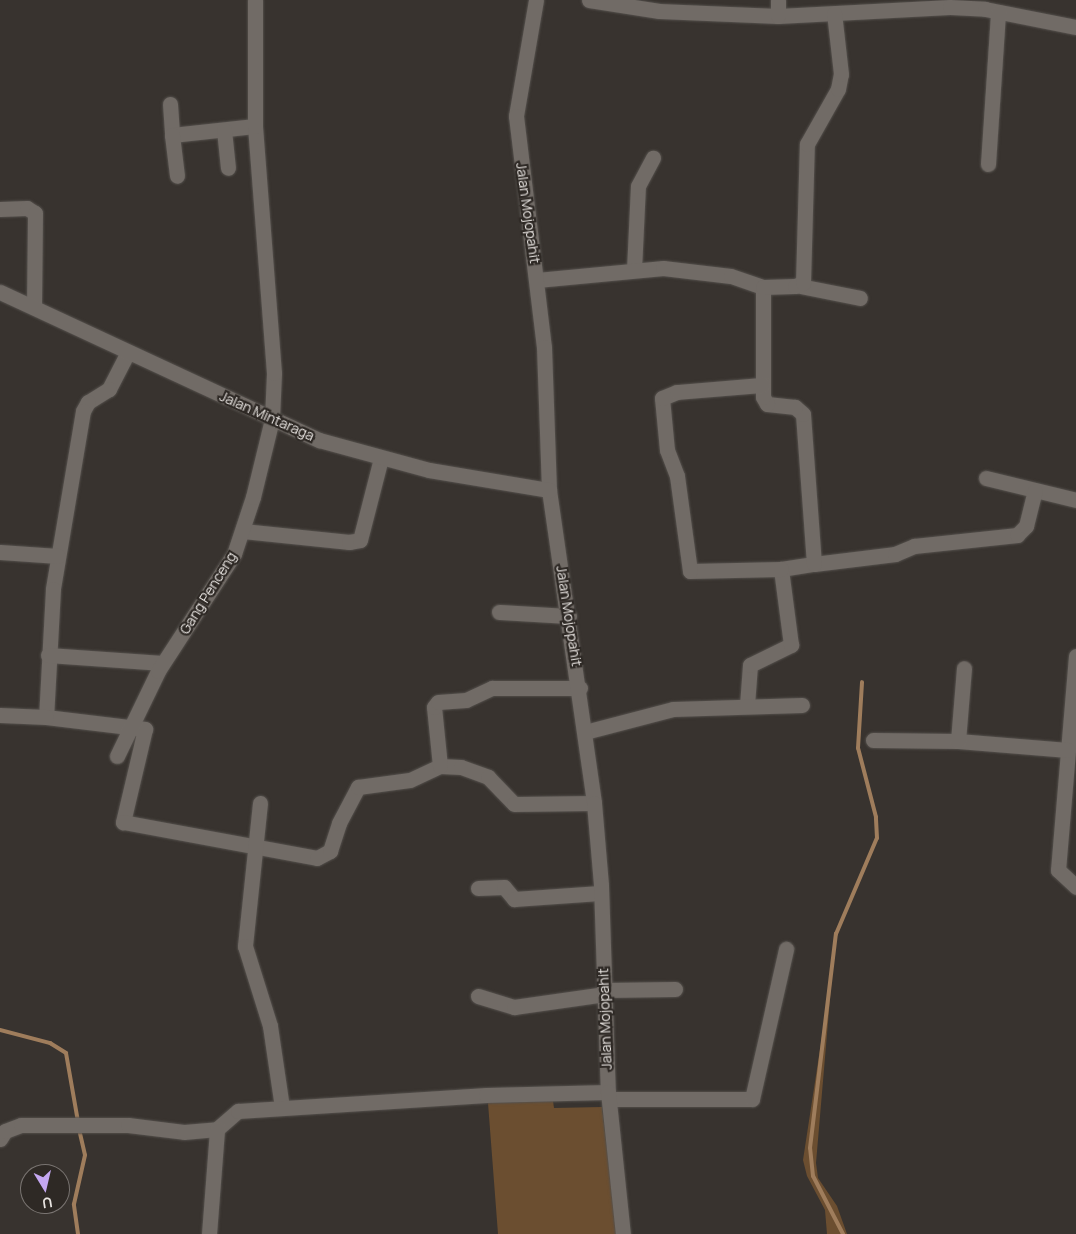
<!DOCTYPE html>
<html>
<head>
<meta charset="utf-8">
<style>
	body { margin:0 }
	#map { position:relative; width:1076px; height:1234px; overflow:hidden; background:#38332f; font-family:Manrope,sans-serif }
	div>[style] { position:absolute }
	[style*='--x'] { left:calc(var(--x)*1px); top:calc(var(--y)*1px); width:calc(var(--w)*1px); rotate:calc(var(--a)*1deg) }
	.green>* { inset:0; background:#6b4e30 }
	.stream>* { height:4px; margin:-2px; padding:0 2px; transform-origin:2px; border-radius:2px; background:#9f7d5c }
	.roads { filter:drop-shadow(0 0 1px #54504c) drop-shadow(0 0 1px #54504c) }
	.street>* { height:15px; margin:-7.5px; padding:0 7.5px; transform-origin:7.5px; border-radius:7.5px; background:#716b66 }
	.secondary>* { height:15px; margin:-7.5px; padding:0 7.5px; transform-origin:7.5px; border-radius:7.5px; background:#716b66 }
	span { translate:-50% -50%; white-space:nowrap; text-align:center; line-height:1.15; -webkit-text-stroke:4.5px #2e2925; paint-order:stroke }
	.street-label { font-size:14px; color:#e9e5e2 }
	.north { position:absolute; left:20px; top:1164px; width:50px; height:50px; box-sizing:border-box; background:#2e2925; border:1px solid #797471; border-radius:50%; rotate:171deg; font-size:14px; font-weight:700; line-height:20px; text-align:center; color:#e9e5e2 }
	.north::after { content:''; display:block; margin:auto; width:18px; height:22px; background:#c4a7f1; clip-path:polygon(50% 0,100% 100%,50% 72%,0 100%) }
</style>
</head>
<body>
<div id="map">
	<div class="green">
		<div style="clip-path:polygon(833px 964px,816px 1163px,818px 1178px,837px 1206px,847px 1234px,827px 1234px,825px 1210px,807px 1176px,803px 1160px)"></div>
		<div style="clip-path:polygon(553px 1101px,554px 1108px,602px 1107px,617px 1234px,498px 1234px,488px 1103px)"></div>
	</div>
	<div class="stream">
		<div style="--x:0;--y:1030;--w:52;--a:14.6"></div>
		<div style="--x:50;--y:1043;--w:19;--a:32"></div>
		<div style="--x:66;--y:1053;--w:70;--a:80.1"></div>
		<div style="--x:78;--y:1234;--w:30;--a:-98"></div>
		<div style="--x:74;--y:1204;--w:50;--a:-77.3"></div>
		<div style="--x:85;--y:1155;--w:27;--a:-103"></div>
		<div style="--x:843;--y:1234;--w:65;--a:-117.3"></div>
		<div style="--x:813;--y:1176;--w:28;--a:-96"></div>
		<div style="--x:810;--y:1148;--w:216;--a:-83.1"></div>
		<div style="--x:836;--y:934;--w:104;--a:-66.9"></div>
		<div style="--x:877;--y:838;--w:21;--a:-93"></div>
		<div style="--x:876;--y:817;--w:71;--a:-104.6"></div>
		<div style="--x:858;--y:748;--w:66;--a:-86.5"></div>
	</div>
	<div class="roads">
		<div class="street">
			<div style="--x:589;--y:0;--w:71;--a:8.9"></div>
			<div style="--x:659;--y:11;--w:119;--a:2.4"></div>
			<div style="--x:778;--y:16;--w:172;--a:-3"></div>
			<div style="--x:950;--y:7;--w:35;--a:3"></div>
			<div style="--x:985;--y:9;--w:93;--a:11.2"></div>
			<div style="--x:778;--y:0;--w:16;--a:90"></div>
			<div style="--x:170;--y:104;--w:31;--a:86"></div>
			<div style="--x:172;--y:135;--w:83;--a:-6.2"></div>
			<div style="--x:224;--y:130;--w:38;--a:84"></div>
			<div style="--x:172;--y:135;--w:41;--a:83"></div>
			<div style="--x:988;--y:164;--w:152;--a:-86.2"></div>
			<div style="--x:0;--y:209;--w:27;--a:-2"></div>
			<div style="--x:27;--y:208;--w:9;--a:32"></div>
			<div style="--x:35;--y:213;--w:94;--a:90.6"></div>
			<div style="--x:634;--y:270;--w:84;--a:-87.3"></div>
			<div style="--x:638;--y:186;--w:32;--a:-62"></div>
			<div style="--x:537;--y:280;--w:127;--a:-5.4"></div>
			<div style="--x:663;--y:268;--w:68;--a:6.7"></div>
			<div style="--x:731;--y:276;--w:34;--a:19"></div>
			<div style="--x:800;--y:286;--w:61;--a:11.3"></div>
			<div style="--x:128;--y:352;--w:42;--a:117.2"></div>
			<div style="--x:109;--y:389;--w:25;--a:148"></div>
			<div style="--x:88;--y:402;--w:10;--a:119"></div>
			<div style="--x:83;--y:411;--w:181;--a:99.6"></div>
			<div style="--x:53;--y:589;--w:128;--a:93.1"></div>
			<div style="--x:46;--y:717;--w:100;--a:6.9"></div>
			<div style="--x:145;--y:729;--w:96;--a:103.3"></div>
			<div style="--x:123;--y:822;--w:197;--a:10.5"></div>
			<div style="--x:317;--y:858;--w:15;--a:-28"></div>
			<div style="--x:330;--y:851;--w:29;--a:-72"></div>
			<div style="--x:339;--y:823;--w:41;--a:-62.2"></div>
			<div style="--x:358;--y:787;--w:52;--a:-7.7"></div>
			<div style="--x:410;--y:780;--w:33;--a:-25"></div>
			<div style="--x:440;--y:766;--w:21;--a:3"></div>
			<div style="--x:461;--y:767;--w:29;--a:20"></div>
			<div style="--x:488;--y:777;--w:37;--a:46"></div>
			<div style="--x:514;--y:804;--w:80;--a:-0.7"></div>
			<div style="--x:986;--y:478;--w:93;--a:13.7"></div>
			<div style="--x:243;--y:531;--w:107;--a:5.9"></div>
			<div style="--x:349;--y:542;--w:11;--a:-10"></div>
			<div style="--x:360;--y:540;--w:85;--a:-75.6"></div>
			<div style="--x:0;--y:552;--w:58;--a:3.9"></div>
			<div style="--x:814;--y:564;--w:82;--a:-7"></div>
			<div style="--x:895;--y:554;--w:21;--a:-23"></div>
			<div style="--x:914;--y:546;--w:104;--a:-6.1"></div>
			<div style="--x:1017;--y:535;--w:13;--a:-45"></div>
			<div style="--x:1026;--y:526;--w:36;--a:-76"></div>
			<div style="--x:781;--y:569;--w:33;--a:-9"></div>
			<div style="--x:814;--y:564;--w:150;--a:-94.2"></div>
			<div style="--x:803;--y:414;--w:11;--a:-139"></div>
			<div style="--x:795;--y:407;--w:28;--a:-174"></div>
			<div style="--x:767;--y:404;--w:8;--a:-120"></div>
			<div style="--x:763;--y:397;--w:110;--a:-90"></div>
			<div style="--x:763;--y:287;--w:32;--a:-2"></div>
			<div style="--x:795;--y:286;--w:9;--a:-21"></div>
			<div style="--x:803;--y:283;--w:139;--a:-88.4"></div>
			<div style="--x:807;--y:144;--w:63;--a:-60.6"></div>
			<div style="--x:838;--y:89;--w:15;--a:-79"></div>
			<div style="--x:841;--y:74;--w:61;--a:-96.5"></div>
			<div style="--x:499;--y:612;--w:70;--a:3.3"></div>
			<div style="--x:48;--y:655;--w:115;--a:4"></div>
			<div style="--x:1076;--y:656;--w:215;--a:94.8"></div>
			<div style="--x:1058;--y:870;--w:25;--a:43"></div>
			<div style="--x:747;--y:705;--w:40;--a:-85.7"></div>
			<div style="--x:750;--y:665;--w:46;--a:-26"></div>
			<div style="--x:791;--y:645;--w:77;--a:-97.5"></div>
			<div style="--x:781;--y:569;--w:91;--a:178.7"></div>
			<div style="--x:690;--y:571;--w:96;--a:-97.8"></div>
			<div style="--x:677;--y:476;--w:28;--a:-111"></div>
			<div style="--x:667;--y:450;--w:52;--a:-95.5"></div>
			<div style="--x:662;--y:398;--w:16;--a:-22"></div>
			<div style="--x:677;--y:392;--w:86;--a:-4.7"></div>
			<div style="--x:0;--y:715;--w:46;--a:2.5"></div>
			<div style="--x:585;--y:732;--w:91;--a:-14.6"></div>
			<div style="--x:673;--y:709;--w:129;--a:-1.8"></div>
			<div style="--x:873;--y:740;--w:85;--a:0.7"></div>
			<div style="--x:958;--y:741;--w:110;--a:4.7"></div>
			<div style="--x:958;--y:741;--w:73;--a:-85.3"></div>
			<div style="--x:117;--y:756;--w:94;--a:-64.2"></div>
			<div style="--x:158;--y:671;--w:140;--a:-57"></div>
			<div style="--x:234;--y:554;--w:60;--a:-71.6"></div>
			<div style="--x:253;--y:497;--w:80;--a:-76.3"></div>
			<div style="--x:272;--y:419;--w:46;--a:-87.5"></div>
			<div style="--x:274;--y:373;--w:248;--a:-94.4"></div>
			<div style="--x:255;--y:126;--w:126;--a:-90"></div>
			<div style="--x:440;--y:766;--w:59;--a:-95.8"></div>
			<div style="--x:434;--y:707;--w:6;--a:-51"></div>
			<div style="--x:438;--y:702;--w:28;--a:-4"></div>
			<div style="--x:466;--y:700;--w:29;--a:-25"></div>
			<div style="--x:492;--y:688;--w:88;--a:0"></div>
			<div style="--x:260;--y:803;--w:144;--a:96"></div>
			<div style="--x:245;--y:946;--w:84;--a:72.6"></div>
			<div style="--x:270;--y:1026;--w:82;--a:81.6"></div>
			<div style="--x:478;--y:888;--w:26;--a:-2"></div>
			<div style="--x:504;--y:887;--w:16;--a:50"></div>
			<div style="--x:514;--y:899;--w:86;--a:-4"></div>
			<div style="--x:604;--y:990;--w:71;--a:-0.8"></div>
			<div style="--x:478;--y:996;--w:38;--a:17"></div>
			<div style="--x:514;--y:1007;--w:92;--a:-8.1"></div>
			<div style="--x:609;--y:1099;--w:143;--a:0"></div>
			<div style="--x:752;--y:1099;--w:154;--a:-77.2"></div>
			<div style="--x:0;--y:1139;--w:9;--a:-58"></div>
			<div style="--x:5;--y:1131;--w:17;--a:-21"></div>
			<div style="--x:21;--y:1125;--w:107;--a:0"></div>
			<div style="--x:128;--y:1125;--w:56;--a:7.1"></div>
			<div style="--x:184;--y:1132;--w:33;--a:-5"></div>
			<div style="--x:217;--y:1129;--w:28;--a:-41"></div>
			<div style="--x:238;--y:1111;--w:249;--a:-3.7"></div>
			<div style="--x:486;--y:1095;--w:122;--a:-1.4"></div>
			<div style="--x:209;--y:1234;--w:105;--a:-85.6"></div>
		</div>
		<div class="secondary">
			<div style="--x:536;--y:0;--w:118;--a:99.8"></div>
			<div style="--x:516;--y:116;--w:233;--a:83.1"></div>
			<div style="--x:544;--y:347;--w:143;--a:88"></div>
			<div style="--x:549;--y:490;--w:316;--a:81.8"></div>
			<div style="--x:594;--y:803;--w:82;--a:85.1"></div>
			<div style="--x:601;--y:885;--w:207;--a:88.1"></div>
			<div style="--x:608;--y:1092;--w:143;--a:84"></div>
			<div style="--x:0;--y:292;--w:352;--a:24.9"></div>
			<div style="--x:319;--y:440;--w:114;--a:15.3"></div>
			<div style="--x:429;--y:470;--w:122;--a:9.5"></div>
		</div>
	</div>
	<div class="street-label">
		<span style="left:528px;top:213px;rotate:82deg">Jalan Mojopahit</span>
		<span style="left:267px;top:416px;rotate:24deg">Jalan Mintaraga</span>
		<span style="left:208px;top:593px;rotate:-58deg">Gang Penceng</span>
		<span style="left:569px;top:616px;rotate:81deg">Jalan Mojopahit</span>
		<span style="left:605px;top:1019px;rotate:-92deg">Jalan Mojopahit</span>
	</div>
	<div class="north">U</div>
</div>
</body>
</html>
